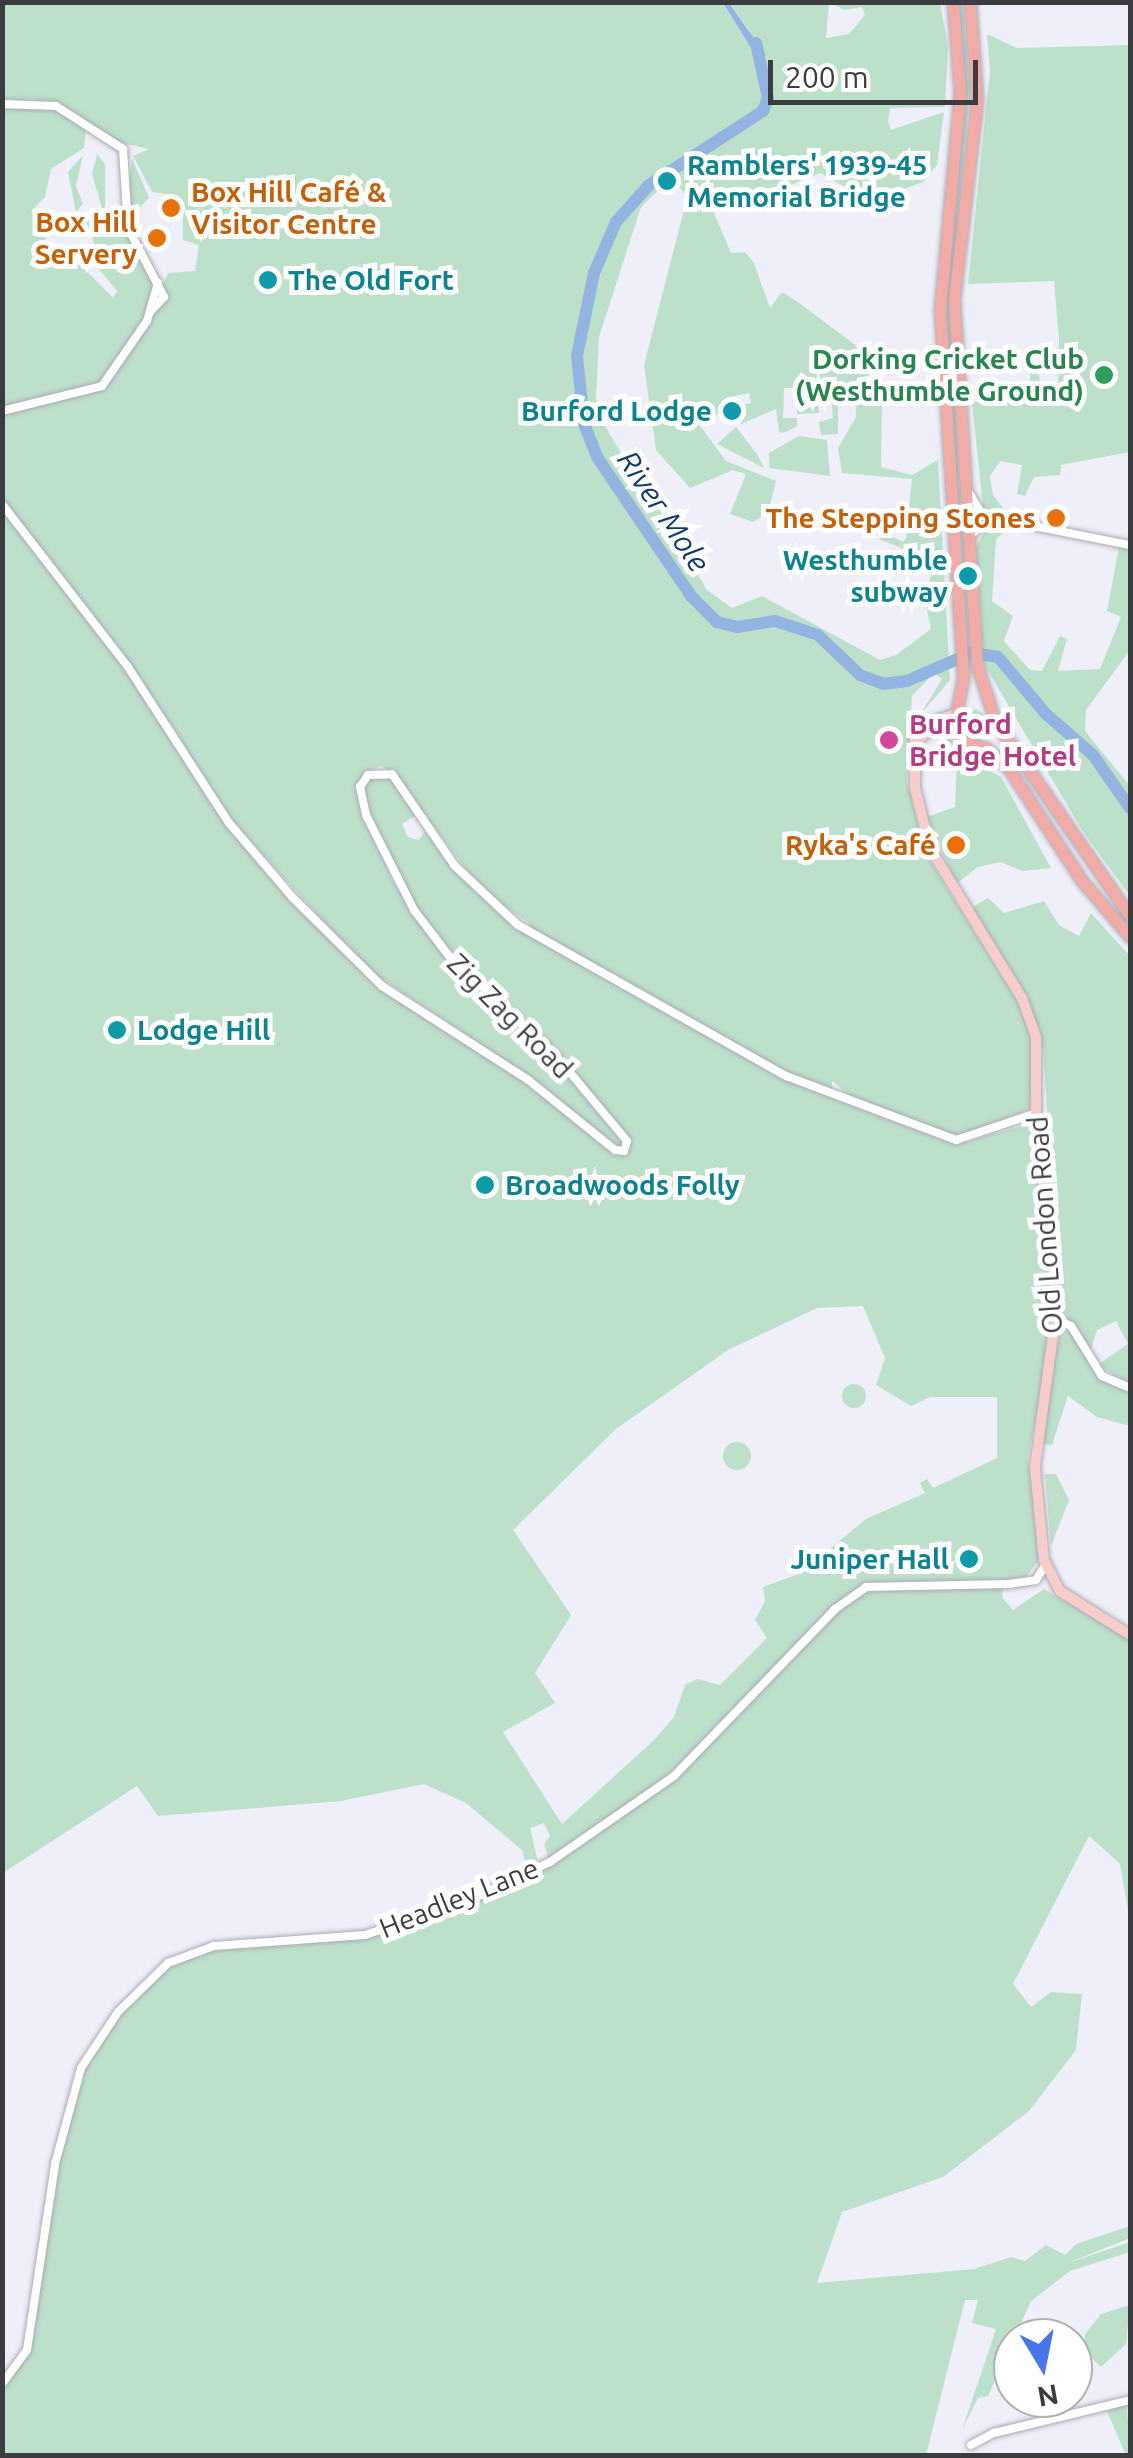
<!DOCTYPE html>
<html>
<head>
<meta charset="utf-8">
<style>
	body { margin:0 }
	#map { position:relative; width:1133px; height:2458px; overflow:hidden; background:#efeff9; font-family:Ubuntu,sans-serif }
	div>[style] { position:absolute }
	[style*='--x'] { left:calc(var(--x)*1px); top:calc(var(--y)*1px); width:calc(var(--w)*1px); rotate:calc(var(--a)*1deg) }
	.green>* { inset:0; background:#bde0ca }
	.round { border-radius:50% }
	.water>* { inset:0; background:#93b3e1 }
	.river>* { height:12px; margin:-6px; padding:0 6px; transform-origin:6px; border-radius:6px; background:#93b3e1 }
	.roads { filter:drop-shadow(0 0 2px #aaabb4) drop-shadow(0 0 2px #aaabb4) }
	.minor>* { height:8px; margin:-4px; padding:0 4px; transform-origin:4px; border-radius:4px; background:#fff }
	.major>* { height:10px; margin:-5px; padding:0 5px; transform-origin:5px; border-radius:5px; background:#f7cdca }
	.highway>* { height:11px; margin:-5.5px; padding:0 5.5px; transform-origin:5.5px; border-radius:5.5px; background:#f1aba6 }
	.dots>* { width:28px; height:28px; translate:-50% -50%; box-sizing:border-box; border:5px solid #fff; border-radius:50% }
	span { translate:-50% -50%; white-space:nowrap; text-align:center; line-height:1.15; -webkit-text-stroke:10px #fff; paint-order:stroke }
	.culture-label { font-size:28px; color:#0d838f; font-weight:700 }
	.left { translate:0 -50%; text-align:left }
	.right { translate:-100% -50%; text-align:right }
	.food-label { font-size:28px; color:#c56008; font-weight:700 }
	.leisure-label { font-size:28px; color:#27864d; font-weight:700 }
	.hotel-label { font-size:28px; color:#b23c85; font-weight:700 }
	.street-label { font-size:28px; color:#3b3c3f }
	.water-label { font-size:30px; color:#133971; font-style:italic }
	.frame { position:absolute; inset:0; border:5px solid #3b3c3f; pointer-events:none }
	.north { position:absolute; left:993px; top:2318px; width:100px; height:100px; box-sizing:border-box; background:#fff; border:2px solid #b1b1b2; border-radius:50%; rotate:170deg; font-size:28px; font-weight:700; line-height:40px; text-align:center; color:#3b3c3f }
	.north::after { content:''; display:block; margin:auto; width:35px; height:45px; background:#4875e7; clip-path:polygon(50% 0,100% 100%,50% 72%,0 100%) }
	.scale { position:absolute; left:768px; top:60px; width:210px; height:45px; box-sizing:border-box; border:5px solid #3b3c3f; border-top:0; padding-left:12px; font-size:30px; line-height:35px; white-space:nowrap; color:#3b3c3f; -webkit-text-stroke:8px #fff; paint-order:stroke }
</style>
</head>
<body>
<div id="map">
	<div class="green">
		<div style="clip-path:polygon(963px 2px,970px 92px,950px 298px,960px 514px,944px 328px,964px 81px,957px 3px)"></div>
		<div style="clip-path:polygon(evenodd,2px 3px,723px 3px,756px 56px,749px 30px,729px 3px,829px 3px,826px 38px,849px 34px,865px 15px,862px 7px,844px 10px,831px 3px,940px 3px,948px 46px,945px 107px,890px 108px,888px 121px,891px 130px,944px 112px,937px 165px,923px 182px,871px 201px,820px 173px,779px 190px,781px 197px,768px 205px,745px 191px,714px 213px,731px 253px,745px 252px,754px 263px,770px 308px,782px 292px,799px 303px,854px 344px,870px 366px,868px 381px,882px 400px,881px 467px,912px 475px,938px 460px,950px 680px,920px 715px,942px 679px,934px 673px,912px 696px,907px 781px,925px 853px,1025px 1014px,1032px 1049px,1030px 1108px,974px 1135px,952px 1134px,855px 1100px,832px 1081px,832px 1098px,956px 1145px,1031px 1123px,1054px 1326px,1028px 1457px,1039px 1560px,1026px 1577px,1000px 1581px,865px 1582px,834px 1606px,666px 1785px,837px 1610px,866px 1591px,1004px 1587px,1002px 1597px,1013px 1610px,1044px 1589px,1130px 1640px,1130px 1922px,1120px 1864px,1089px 1836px,1013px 1984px,1031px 2007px,1051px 1992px,1082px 1994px,1076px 2050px,1029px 2111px,943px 2177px,842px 2212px,817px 2283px,974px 2269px,1011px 2257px,1025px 2261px,1046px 2245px,1065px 2255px,1076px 2244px,1130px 2226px,1130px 2238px,1068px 2263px,1130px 2242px,1130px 2252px,1070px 2271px,1031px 2301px,988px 2396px,978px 2398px,962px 2430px,996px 2329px,972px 2323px,978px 2300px,965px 2300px,926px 2455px,3px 2455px,3px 2384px,27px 2350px,55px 2164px,81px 2068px,118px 2012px,168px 1963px,214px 1946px,365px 1935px,470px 1900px,549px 1861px,544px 1844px,550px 1836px,544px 1823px,530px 1828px,538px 1862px,527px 1868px,522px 1850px,466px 1803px,424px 1784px,341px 1801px,158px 1816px,137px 1786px,3px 1873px,2px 107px,38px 99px,3px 101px,2px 3px,86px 129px,116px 149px,123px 143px,149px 149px,133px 156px,152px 192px,174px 195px,173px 213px,183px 214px,183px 240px,199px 245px,195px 271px,168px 273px,163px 285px,155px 284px,123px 227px,92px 215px,86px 222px,96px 248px,89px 257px,117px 291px,113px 298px,83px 267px,43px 248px,48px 229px,31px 211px,45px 197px,51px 169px,84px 148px,86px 129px,2px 3px,671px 178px,685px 194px,685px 206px,644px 365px,656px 450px,690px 488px,733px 470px,746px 474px,730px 514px,753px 522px,768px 513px,776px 481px,726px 461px,698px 423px,731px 408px,729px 397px,749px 393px,751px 403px,739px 406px,741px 424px,776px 409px,779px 433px,786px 432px,797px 426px,797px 418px,783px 418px,784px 388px,798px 388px,797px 414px,819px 413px,817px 393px,831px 393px,833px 418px,819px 422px,821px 435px,838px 434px,838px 386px,855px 386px,856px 417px,838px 448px,842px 473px,912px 479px,906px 538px,903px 542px,885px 533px,879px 539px,933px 561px,926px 605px,931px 629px,896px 655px,880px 660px,762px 596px,732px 608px,707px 590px,683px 550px,683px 526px,636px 478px,605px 426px,596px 399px,599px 337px,641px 207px,671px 178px,2px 3px,170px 722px,226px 814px,367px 969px,523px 1072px,445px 1032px,344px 954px,236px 837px,166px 726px,170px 722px,2px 3px,381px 766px,393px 772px,480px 888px,530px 924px,524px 932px,508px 922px,425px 831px,419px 840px,408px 837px,402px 824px,415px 816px,392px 778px,369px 779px,363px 785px,368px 815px,406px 893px,463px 967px,540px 1048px,448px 960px,392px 880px,357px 794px,364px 772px,381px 766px,2px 3px,863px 1306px,885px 1358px,876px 1385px,911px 1406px,930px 1397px,997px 1397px,997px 1458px,933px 1488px,927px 1479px,920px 1483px,925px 1493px,866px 1519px,801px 1573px,763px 1587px,765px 1601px,755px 1620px,767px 1638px,720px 1685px,697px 1679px,685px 1685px,674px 1717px,653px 1741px,562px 1824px,503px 1732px,555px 1703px,535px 1673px,571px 1615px,513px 1530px,616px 1429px,728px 1350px,817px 1308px,863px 1306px)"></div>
		<div style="clip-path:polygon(987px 34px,1017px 48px,1130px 45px,1130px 452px,1061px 465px,1060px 475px,1034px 477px,1025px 496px,1017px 494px,1022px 465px,1000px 461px,990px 476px,993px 495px,1010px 517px,987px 515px,983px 507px,972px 402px,1030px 394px,1030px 370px,1036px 367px,1045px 395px,1058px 391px,1059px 339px,1054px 281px,968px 284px,990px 70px)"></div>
		<div style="clip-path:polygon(97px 154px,105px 164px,105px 218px,92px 174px)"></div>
		<div style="clip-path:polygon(83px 155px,76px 186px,83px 204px,76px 212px,68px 172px)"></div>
		<div style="clip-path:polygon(132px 158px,149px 198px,138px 209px,127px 201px)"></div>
		<div style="clip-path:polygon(736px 427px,757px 454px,764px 468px,717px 444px)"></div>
		<div style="clip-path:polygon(799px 436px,827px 440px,830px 476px,769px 468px,769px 453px)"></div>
		<div style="clip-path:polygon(1000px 523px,1010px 527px,996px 539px,992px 601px,1013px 616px,1004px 641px,1030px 670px,1042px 671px,1060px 636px,1067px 639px,1058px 671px,1100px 669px,1121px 617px,1107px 611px,1119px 547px,1130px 549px,1130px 650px,1086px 710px,1085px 731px,1130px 786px,1130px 896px,1082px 830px,984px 664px,976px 547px,986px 528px)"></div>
		<div class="round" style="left:957px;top:709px;width:30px;height:30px"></div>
		<div style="clip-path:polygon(957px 753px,1001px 777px,1051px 868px,1023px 871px,1000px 862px,978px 867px,956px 884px,927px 817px,955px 807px)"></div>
		<div style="clip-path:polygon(988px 898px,1004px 913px,1044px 901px,1059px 925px,1079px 936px,1091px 913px,1130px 956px,1130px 1383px,1097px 1365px,1128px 1344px,1116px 1321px,1097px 1330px,1089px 1355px,1061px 1314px,1043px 1049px,1027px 996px,971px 908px)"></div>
		<div style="clip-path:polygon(1061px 1324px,1073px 1332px,1097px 1377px,1130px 1390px,1130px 1426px,1097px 1417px,1068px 1396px,1052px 1445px,1041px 1444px)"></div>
		<div class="round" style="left:842px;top:1384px;width:24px;height:24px"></div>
		<div class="round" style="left:723px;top:1442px;width:28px;height:28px"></div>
		<div style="clip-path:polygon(1045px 1474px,1056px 1474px,1069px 1500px,1051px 1546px)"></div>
		<div style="clip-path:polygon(1130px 2305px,1126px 2344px,1101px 2367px,1084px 2351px,1085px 2334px,1101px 2314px)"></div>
		<div style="clip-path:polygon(1127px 2404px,1130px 2455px,1118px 2455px,1125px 2453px,1106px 2409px)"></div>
	</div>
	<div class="water">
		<div style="clip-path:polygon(723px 3px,729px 3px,766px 55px,756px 56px)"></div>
	</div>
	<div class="river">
		<div style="--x:756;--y:43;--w:56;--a:77.7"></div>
		<div style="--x:768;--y:98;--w:14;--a:111"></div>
		<div style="--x:763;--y:111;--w:136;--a:147"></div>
		<div style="--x:649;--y:185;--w:50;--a:131.7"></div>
		<div style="--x:616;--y:222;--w:56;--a:113.3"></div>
		<div style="--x:594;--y:273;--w:85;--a:101.6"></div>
		<div style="--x:577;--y:356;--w:68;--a:84.1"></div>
		<div style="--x:584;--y:424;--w:35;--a:68"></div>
		<div style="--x:597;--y:457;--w:168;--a:55.9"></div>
		<div style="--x:691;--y:596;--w:37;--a:45"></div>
		<div style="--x:717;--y:622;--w:21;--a:14"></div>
		<div style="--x:737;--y:627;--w:38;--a:-9"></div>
		<div style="--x:775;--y:621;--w:45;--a:18"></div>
		<div style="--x:818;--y:635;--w:58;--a:43.6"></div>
		<div style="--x:860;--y:675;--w:25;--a:21"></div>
		<div style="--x:883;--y:684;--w:24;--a:-7"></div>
		<div style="--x:907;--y:681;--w:70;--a:-23.6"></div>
		<div style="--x:971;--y:653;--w:27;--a:8"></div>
		<div style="--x:998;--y:657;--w:75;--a:49.9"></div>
		<div style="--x:1046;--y:714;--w:62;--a:41.1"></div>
		<div style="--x:1093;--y:755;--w:65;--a:55.1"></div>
	</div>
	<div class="roads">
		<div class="minor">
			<div style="--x:2;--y:104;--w:54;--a:2.1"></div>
			<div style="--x:56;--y:106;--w:80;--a:32.7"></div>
			<div style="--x:123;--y:149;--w:79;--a:86.4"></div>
			<div style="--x:128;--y:228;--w:78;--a:62.4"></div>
			<div style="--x:164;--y:297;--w:21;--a:133"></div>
			<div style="--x:2;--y:411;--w:103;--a:-14"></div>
			<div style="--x:102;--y:386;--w:79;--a:-55.3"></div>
			<div style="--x:147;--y:321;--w:40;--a:-74"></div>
			<div style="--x:968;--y:491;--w:29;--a:59"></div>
			<div style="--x:2;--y:504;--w:206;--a:52.3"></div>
			<div style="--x:128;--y:667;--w:186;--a:57.1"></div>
			<div style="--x:229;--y:823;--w:99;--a:49.5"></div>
			<div style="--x:293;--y:898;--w:125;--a:44.7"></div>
			<div style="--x:382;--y:986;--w:172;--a:32.7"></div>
			<div style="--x:527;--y:1079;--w:113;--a:38.9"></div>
			<div style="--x:615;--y:1150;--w:9;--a:6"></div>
			<div style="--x:624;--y:1151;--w:10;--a:-73"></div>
			<div style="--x:627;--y:1141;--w:109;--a:-129.8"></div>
			<div style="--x:557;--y:1057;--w:148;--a:-136.9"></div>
			<div style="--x:449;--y:956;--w:58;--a:-127.3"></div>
			<div style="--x:414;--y:910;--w:106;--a:-116.8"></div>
			<div style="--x:366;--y:815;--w:29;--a:-102"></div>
			<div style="--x:360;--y:787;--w:14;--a:-56"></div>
			<div style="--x:368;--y:775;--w:24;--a:-2"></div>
			<div style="--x:392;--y:774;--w:110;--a:55.7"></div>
			<div style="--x:454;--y:865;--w:88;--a:43.2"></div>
			<div style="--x:518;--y:925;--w:308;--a:29.4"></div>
			<div style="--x:786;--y:1076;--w:182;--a:20.6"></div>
			<div style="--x:956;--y:1140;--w:84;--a:-18.6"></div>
			<div style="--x:954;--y:529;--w:18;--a:-45"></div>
			<div style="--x:967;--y:516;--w:16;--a:0"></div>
			<div style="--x:983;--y:516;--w:150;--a:11.2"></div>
			<div style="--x:968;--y:536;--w:30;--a:-33"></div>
			<div style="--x:1057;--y:1319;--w:16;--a:27"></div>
			<div style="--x:1071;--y:1326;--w:59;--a:58.2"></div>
			<div style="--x:1102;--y:1376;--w:30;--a:23"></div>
			<div style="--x:2;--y:2384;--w:42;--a:-53.7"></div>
			<div style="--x:27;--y:2350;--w:188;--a:-81.4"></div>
			<div style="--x:55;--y:2164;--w:99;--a:-74.8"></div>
			<div style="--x:81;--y:2068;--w:67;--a:-56.5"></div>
			<div style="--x:118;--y:2012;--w:70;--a:-44.4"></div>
			<div style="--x:168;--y:1963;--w:49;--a:-20.3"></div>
			<div style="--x:214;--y:1946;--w:151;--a:-4.2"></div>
			<div style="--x:365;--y:1935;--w:111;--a:-18.4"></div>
			<div style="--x:470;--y:1900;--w:89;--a:-25.4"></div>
			<div style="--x:550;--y:1862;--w:151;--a:-34.7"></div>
			<div style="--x:674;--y:1776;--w:232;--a:-46"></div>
			<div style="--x:835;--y:1609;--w:38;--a:-35"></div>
			<div style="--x:866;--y:1587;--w:142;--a:-1.2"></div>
			<div style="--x:1008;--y:1584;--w:28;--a:-8"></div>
			<div style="--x:1036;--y:1580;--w:19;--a:-58"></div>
			<div style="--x:971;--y:2445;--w:26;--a:-28"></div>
			<div style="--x:994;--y:2433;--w:140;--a:-13.6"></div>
		</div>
		<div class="major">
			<div style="--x:955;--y:714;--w:42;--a:160.7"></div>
			<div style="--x:915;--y:728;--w:60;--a:90"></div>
			<div style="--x:915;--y:788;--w:62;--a:76"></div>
			<div style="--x:930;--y:848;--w:176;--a:58.5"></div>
			<div style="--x:1022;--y:998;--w:41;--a:70.3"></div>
			<div style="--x:1036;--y:1037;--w:76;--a:90"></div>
			<div style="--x:1036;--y:1113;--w:194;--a:83.8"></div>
			<div style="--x:1057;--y:1306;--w:162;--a:97.8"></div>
			<div style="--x:1035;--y:1467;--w:93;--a:84.5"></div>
			<div style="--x:1044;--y:1560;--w:35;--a:63"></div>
			<div style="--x:1060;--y:1591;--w:83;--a:32.2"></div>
			<div style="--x:915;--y:742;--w:23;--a:-38"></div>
			<div style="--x:933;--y:728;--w:23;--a:20"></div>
		</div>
		<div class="highway">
			<div style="--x:953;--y:2;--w:91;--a:85.6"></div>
			<div style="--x:960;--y:93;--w:218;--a:95.3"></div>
			<div style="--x:940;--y:310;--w:369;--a:86.4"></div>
			<div style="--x:963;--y:678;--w:53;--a:100.9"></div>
			<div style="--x:953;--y:730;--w:12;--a:59"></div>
			<div style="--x:959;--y:740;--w:28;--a:17"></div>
			<div style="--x:986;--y:748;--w:28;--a:41"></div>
			<div style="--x:1007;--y:766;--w:137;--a:56.9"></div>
			<div style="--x:1082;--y:881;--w:74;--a:49.4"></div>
			<div style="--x:970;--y:2;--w:98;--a:85.9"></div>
			<div style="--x:977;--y:100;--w:201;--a:96.6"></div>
			<div style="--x:954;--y:300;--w:366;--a:86.4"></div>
			<div style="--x:977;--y:665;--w:59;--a:72.2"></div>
			<div style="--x:995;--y:721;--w:237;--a:55.3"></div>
		</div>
	</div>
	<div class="dots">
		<div style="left:667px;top:181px;background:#0f9aa8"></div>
		<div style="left:171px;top:208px;background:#e8710a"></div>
		<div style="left:157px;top:238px;background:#e8710a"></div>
		<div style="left:268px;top:280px;background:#0f9aa8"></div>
		<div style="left:1104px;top:375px;background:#2e9e5b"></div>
		<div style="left:732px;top:411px;background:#0f9aa8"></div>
		<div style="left:1056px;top:518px;background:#e8710a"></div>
		<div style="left:968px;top:576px;background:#0f9aa8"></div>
		<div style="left:889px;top:740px;background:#d1479c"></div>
		<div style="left:956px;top:845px;background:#e8710a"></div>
		<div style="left:117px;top:1030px;background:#0f9aa8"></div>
		<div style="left:485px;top:1185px;background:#0f9aa8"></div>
		<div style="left:969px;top:1559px;background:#0f9aa8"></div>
	</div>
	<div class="culture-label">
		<span class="left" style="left:687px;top:181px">Ramblers' 1939-45<br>Memorial Bridge</span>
		<span class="left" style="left:288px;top:280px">The Old Fort</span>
		<span class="right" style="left:712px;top:411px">Burford Lodge</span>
		<span class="right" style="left:948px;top:576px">Westhumble<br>subway</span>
		<span class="left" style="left:137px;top:1030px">Lodge Hill</span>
		<span class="left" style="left:505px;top:1185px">Broadwoods Folly</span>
		<span class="right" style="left:949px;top:1559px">Juniper Hall</span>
	</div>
	<div class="food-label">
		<span class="left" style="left:191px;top:208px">Box Hill Café &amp;<br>Visitor Centre</span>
		<span class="right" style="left:137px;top:238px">Box Hill<br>Servery</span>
		<span class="right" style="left:1036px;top:518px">The Stepping Stones</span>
		<span class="right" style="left:936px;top:845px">Ryka's Café</span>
	</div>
	<div class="leisure-label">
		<span class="right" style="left:1084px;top:375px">Dorking Cricket Club<br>(Westhumble Ground)</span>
	</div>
	<div class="hotel-label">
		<span class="left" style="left:909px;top:740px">Burford<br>Bridge Hotel</span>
	</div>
	<div class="street-label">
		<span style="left:510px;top:1016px;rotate:45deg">Zig Zag Road</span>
		<span style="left:1045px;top:1225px;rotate:-94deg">Old London Road</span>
		<span style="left:459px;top:1898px;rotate:-22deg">Headley Lane</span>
	</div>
	<div class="water-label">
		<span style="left:664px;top:511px;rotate:56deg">River Mole</span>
	</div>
	<div class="frame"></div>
	<div class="north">N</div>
	<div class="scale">200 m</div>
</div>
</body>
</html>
